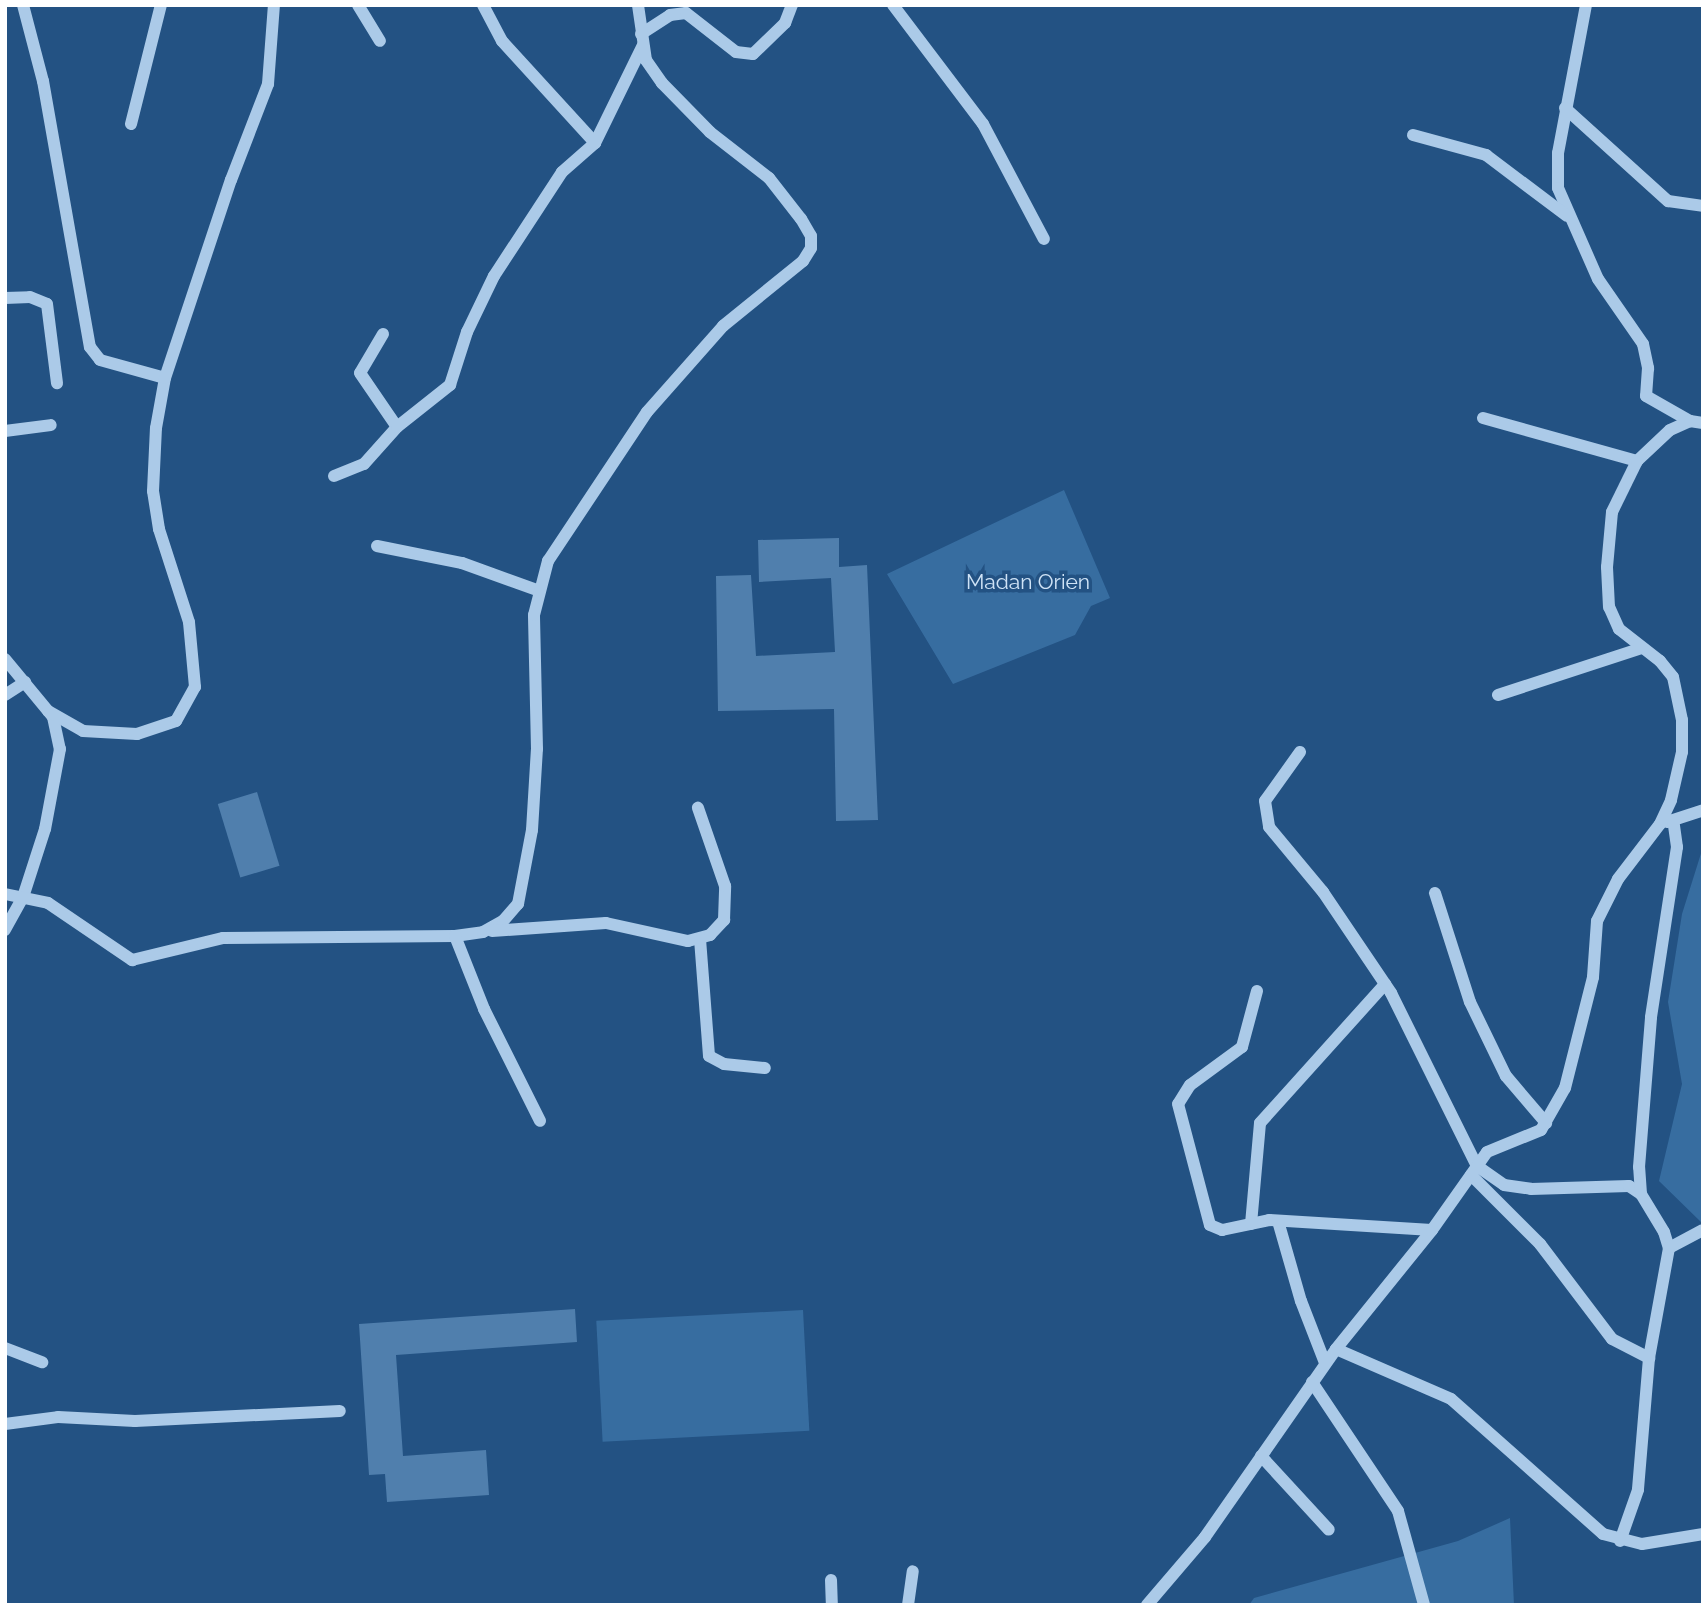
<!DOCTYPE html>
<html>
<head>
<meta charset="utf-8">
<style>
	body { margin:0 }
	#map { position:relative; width:1708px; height:1610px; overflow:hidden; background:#235283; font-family:Raleway,sans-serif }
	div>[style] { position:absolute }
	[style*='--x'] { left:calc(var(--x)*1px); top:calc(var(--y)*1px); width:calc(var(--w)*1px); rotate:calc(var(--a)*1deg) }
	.green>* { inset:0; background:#376da0; transform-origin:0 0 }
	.building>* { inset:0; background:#507fad; transform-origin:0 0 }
	.minor>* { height:12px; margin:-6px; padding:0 6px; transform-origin:6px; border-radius:6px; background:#abcae8 }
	span { translate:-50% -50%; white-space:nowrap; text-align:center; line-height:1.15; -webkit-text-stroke:7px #235283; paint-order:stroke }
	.park-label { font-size:21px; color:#cfe3f6 }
	.frame { position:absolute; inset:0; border:7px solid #fff; pointer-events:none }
</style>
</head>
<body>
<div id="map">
	<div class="green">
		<div style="clip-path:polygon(1064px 490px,1110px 598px,1091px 606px,1075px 635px,953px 684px,887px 574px)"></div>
		<div style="clip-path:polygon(1703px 847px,1703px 1224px,1659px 1181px,1682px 1084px,1668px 1002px,1682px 914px)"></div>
		<div style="left:803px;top:1310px;width:121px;height:207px;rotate:87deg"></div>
		<div style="clip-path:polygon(1510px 1518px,1514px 1605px,1249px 1605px,1254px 1598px,1458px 1541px)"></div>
	</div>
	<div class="building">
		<div style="clip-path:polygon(839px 538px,839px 567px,867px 565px,878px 820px,836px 821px,834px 709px,718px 711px,716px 576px,751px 575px,756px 656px,835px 652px,831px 578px,759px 582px,758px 540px)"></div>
		<div style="left:257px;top:792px;width:77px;height:41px;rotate:73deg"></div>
		<div style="clip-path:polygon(575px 1309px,577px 1342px,396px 1355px,403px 1456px,486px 1450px,489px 1495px,387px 1502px,385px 1474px,369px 1475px,359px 1324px)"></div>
	</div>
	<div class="minor">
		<div style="--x:23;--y:5;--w:79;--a:75.3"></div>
		<div style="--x:43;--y:81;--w:270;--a:80"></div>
		<div style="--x:90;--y:347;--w:16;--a:52"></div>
		<div style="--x:100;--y:360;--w:67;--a:15.5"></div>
		<div style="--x:358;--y:5;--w:42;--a:58.6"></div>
		<div style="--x:483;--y:5;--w:41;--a:62.2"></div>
		<div style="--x:502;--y:41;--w:138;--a:47.6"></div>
		<div style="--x:893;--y:5;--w:149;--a:52.9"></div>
		<div style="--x:983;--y:124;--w:130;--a:62.1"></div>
		<div style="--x:1586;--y:5;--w:151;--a:100.7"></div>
		<div style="--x:1558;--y:153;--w:35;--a:90"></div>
		<div style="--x:1558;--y:188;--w:99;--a:66.3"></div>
		<div style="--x:1598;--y:279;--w:79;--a:55.3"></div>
		<div style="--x:1643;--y:344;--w:25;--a:78"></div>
		<div style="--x:1648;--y:368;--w:28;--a:94"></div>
		<div style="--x:1646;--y:396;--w:51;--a:29.6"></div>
		<div style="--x:641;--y:34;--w:35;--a:-33"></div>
		<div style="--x:670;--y:15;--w:16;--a:-7"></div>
		<div style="--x:686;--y:13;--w:63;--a:38"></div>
		<div style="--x:736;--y:52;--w:17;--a:7"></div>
		<div style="--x:753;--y:54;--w:45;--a:-44.1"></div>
		<div style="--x:785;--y:23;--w:19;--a:-69"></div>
		<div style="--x:1565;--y:108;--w:139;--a:42.1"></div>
		<div style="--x:1668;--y:201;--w:35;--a:8"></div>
		<div style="--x:131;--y:124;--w:123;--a:-75.9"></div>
		<div style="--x:1413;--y:135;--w:76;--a:15.3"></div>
		<div style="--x:1486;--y:155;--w:101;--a:37"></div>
		<div style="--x:5;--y:298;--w:25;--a:-2"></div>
		<div style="--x:30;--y:297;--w:18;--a:22"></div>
		<div style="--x:47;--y:304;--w:80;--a:82.8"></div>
		<div style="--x:383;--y:334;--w:45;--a:120.5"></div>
		<div style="--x:360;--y:373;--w:65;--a:55.6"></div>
		<div style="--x:1483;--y:418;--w:160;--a:15.6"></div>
		<div style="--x:5;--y:431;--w:46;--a:-7.4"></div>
		<div style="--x:334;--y:476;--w:32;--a:-22"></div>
		<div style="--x:364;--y:464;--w:50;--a:-48.3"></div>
		<div style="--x:397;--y:427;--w:68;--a:-38.4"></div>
		<div style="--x:450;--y:385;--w:56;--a:-72.2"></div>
		<div style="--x:467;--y:332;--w:62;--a:-64.3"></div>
		<div style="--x:494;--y:276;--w:124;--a:-56.8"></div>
		<div style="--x:562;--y:172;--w:44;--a:-41.3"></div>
		<div style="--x:595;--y:143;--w:109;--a:-63.9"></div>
		<div style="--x:377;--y:546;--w:87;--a:11.3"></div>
		<div style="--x:462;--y:563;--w:80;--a:19.8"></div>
		<div style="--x:5;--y:659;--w:75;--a:50.4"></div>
		<div style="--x:53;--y:717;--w:33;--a:78"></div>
		<div style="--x:60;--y:749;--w:81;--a:100.6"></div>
		<div style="--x:45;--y:829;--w:71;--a:107.9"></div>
		<div style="--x:23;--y:897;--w:38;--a:119"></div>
		<div style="--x:5;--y:695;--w:24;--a:-33"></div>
		<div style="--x:1498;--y:695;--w:151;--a:-18.1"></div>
		<div style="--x:48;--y:711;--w:40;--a:29.7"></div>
		<div style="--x:83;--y:731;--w:54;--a:3.2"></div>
		<div style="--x:137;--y:734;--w:41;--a:-18.4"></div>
		<div style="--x:176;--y:721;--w:39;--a:-61"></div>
		<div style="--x:195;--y:687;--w:65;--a:-95.3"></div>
		<div style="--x:189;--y:622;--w:98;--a:-107.9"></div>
		<div style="--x:159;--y:529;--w:38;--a:-99"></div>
		<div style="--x:153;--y:491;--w:63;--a:-87.3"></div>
		<div style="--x:156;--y:428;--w:51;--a:-79.8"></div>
		<div style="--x:165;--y:378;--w:209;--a:-71.6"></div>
		<div style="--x:231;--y:180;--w:103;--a:-68.9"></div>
		<div style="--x:268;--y:84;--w:79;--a:-85.7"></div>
		<div style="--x:1300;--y:752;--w:60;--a:125.5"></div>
		<div style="--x:1265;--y:801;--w:26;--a:81"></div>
		<div style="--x:1269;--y:827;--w:85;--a:50.3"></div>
		<div style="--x:1323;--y:892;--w:122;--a:56"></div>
		<div style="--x:1391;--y:993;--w:193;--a:63.6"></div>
		<div style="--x:1477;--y:1166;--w:33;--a:35"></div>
		<div style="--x:1504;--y:1185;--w:27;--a:8"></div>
		<div style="--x:1531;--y:1189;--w:98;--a:-1.8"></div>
		<div style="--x:1629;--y:1186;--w:14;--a:34"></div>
		<div style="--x:1641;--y:1194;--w:44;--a:58.8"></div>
		<div style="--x:1664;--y:1232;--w:17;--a:73"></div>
		<div style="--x:1669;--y:1248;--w:112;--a:100.3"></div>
		<div style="--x:1649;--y:1358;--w:132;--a:94.8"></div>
		<div style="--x:1638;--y:1490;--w:54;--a:109.4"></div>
		<div style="--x:1667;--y:822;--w:38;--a:-18"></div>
		<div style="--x:1435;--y:893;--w:114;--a:72.2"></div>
		<div style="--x:1470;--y:1002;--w:82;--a:64.1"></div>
		<div style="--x:1506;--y:1076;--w:62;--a:49.6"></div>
		<div style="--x:5;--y:894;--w:44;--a:11.8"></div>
		<div style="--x:48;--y:903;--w:102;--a:34.2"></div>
		<div style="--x:132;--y:960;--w:94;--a:-13.6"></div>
		<div style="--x:223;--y:938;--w:232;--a:-0.5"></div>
		<div style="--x:455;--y:936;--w:28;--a:-8"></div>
		<div style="--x:483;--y:932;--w:23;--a:-29"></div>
		<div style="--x:503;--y:921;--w:23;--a:-49"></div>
		<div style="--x:518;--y:904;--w:75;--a:-79.3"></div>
		<div style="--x:532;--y:830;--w:81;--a:-86.5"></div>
		<div style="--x:537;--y:749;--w:134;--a:-91.3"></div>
		<div style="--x:534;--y:615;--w:56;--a:-75.5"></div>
		<div style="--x:548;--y:561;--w:179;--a:-56.4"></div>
		<div style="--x:647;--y:412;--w:115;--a:-48.5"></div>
		<div style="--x:723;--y:326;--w:103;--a:-39.1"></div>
		<div style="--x:803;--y:261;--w:15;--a:-58"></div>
		<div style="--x:811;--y:248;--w:12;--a:-90"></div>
		<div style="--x:811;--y:236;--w:20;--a:-120"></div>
		<div style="--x:801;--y:219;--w:52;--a:-128"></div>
		<div style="--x:769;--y:178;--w:75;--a:-142.1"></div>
		<div style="--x:710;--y:132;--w:69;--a:-134.4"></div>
		<div style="--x:662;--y:83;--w:28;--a:-125"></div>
		<div style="--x:646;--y:60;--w:56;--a:-98.3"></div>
		<div style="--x:492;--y:931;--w:114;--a:-4"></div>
		<div style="--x:606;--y:923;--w:84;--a:12.4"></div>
		<div style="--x:688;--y:941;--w:23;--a:-15"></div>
		<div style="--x:710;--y:935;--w:21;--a:-47"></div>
		<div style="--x:724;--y:920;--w:34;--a:-88"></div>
		<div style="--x:725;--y:886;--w:83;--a:-109.1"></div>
		<div style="--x:455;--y:936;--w:79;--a:68.3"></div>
		<div style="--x:484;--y:1009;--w:125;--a:63.4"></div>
		<div style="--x:700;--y:939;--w:117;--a:85.6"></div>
		<div style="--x:709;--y:1056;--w:17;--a:28"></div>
		<div style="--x:724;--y:1064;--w:41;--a:5.6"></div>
		<div style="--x:1257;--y:991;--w:58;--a:105"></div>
		<div style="--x:1242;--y:1047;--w:64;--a:143.8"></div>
		<div style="--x:1190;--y:1085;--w:22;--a:122"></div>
		<div style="--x:1178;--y:1104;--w:125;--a:75.2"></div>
		<div style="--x:1210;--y:1225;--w:13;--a:23"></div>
		<div style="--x:1222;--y:1230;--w:48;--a:-12"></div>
		<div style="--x:1269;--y:1220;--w:163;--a:3.5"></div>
		<div style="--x:1471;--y:1175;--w:98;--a:45"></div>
		<div style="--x:1540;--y:1244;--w:119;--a:52.8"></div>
		<div style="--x:1612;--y:1339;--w:42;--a:27.2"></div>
		<div style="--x:1641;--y:1194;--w:27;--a:-94"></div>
		<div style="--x:1639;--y:1167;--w:150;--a:-85.4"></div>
		<div style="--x:1651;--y:1017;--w:172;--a:-81.3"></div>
		<div style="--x:1677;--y:847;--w:27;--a:-98"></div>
		<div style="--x:1278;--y:1221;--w:83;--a:74"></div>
		<div style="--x:1301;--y:1301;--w:66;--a:68.8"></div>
		<div style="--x:1251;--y:1224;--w:101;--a:-84.9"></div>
		<div style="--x:1260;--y:1123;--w:187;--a:-48"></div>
		<div style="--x:1669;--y:1248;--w:38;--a:-28"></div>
		<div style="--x:5;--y:1348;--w:40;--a:21"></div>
		<div style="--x:1336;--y:1349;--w:125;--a:23.5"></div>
		<div style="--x:1451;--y:1399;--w:203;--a:41.6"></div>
		<div style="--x:1603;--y:1534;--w:40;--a:14.4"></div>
		<div style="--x:1642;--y:1544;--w:62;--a:-9.3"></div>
		<div style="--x:1312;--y:1382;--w:155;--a:56.3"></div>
		<div style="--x:1398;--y:1511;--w:98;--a:74.5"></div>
		<div style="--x:5;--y:1424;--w:53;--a:-7.5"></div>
		<div style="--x:58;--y:1417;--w:77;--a:3"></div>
		<div style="--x:135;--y:1421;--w:205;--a:-2.8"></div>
		<div style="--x:1261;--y:1456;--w:100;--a:47.4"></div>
		<div style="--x:831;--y:1580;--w:25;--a:88"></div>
		<div style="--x:908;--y:1605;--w:34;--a:-82"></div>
		<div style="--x:1147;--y:1605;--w:89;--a:-49.5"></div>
		<div style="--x:1205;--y:1537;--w:229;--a:-55.1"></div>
		<div style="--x:1336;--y:1349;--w:153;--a:-51.1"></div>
		<div style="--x:1432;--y:1230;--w:95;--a:-54.8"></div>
		<div style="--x:1487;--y:1152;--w:58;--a:-22.2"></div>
		<div style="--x:1541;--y:1130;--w:48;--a:-60.3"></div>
		<div style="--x:1565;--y:1088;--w:114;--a:-75.8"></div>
		<div style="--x:1593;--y:977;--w:56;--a:-85.9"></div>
		<div style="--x:1597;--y:921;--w:47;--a:-63.4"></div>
		<div style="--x:1618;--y:879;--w:69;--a:-52.6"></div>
		<div style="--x:1660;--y:824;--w:26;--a:-65"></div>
		<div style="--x:1671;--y:800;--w:49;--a:-77.1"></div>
		<div style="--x:1682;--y:752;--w:32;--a:-90"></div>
		<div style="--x:1682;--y:720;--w:44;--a:-101.8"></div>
		<div style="--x:1673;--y:677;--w:21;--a:-129"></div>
		<div style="--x:1660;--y:661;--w:52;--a:-142"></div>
		<div style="--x:1619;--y:629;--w:24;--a:-114"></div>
		<div style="--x:1609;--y:607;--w:40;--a:-92.9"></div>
		<div style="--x:1607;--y:567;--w:55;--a:-84.8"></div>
		<div style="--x:1612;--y:512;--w:57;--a:-63.9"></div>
		<div style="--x:1637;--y:461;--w:45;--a:-43.2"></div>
		<div style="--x:1670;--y:430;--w:22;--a:-24"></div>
		<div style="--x:1690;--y:421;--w:13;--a:9"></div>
	</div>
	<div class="park-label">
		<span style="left:1028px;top:582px">Madan Orien</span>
	</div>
	<div class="frame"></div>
</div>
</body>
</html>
